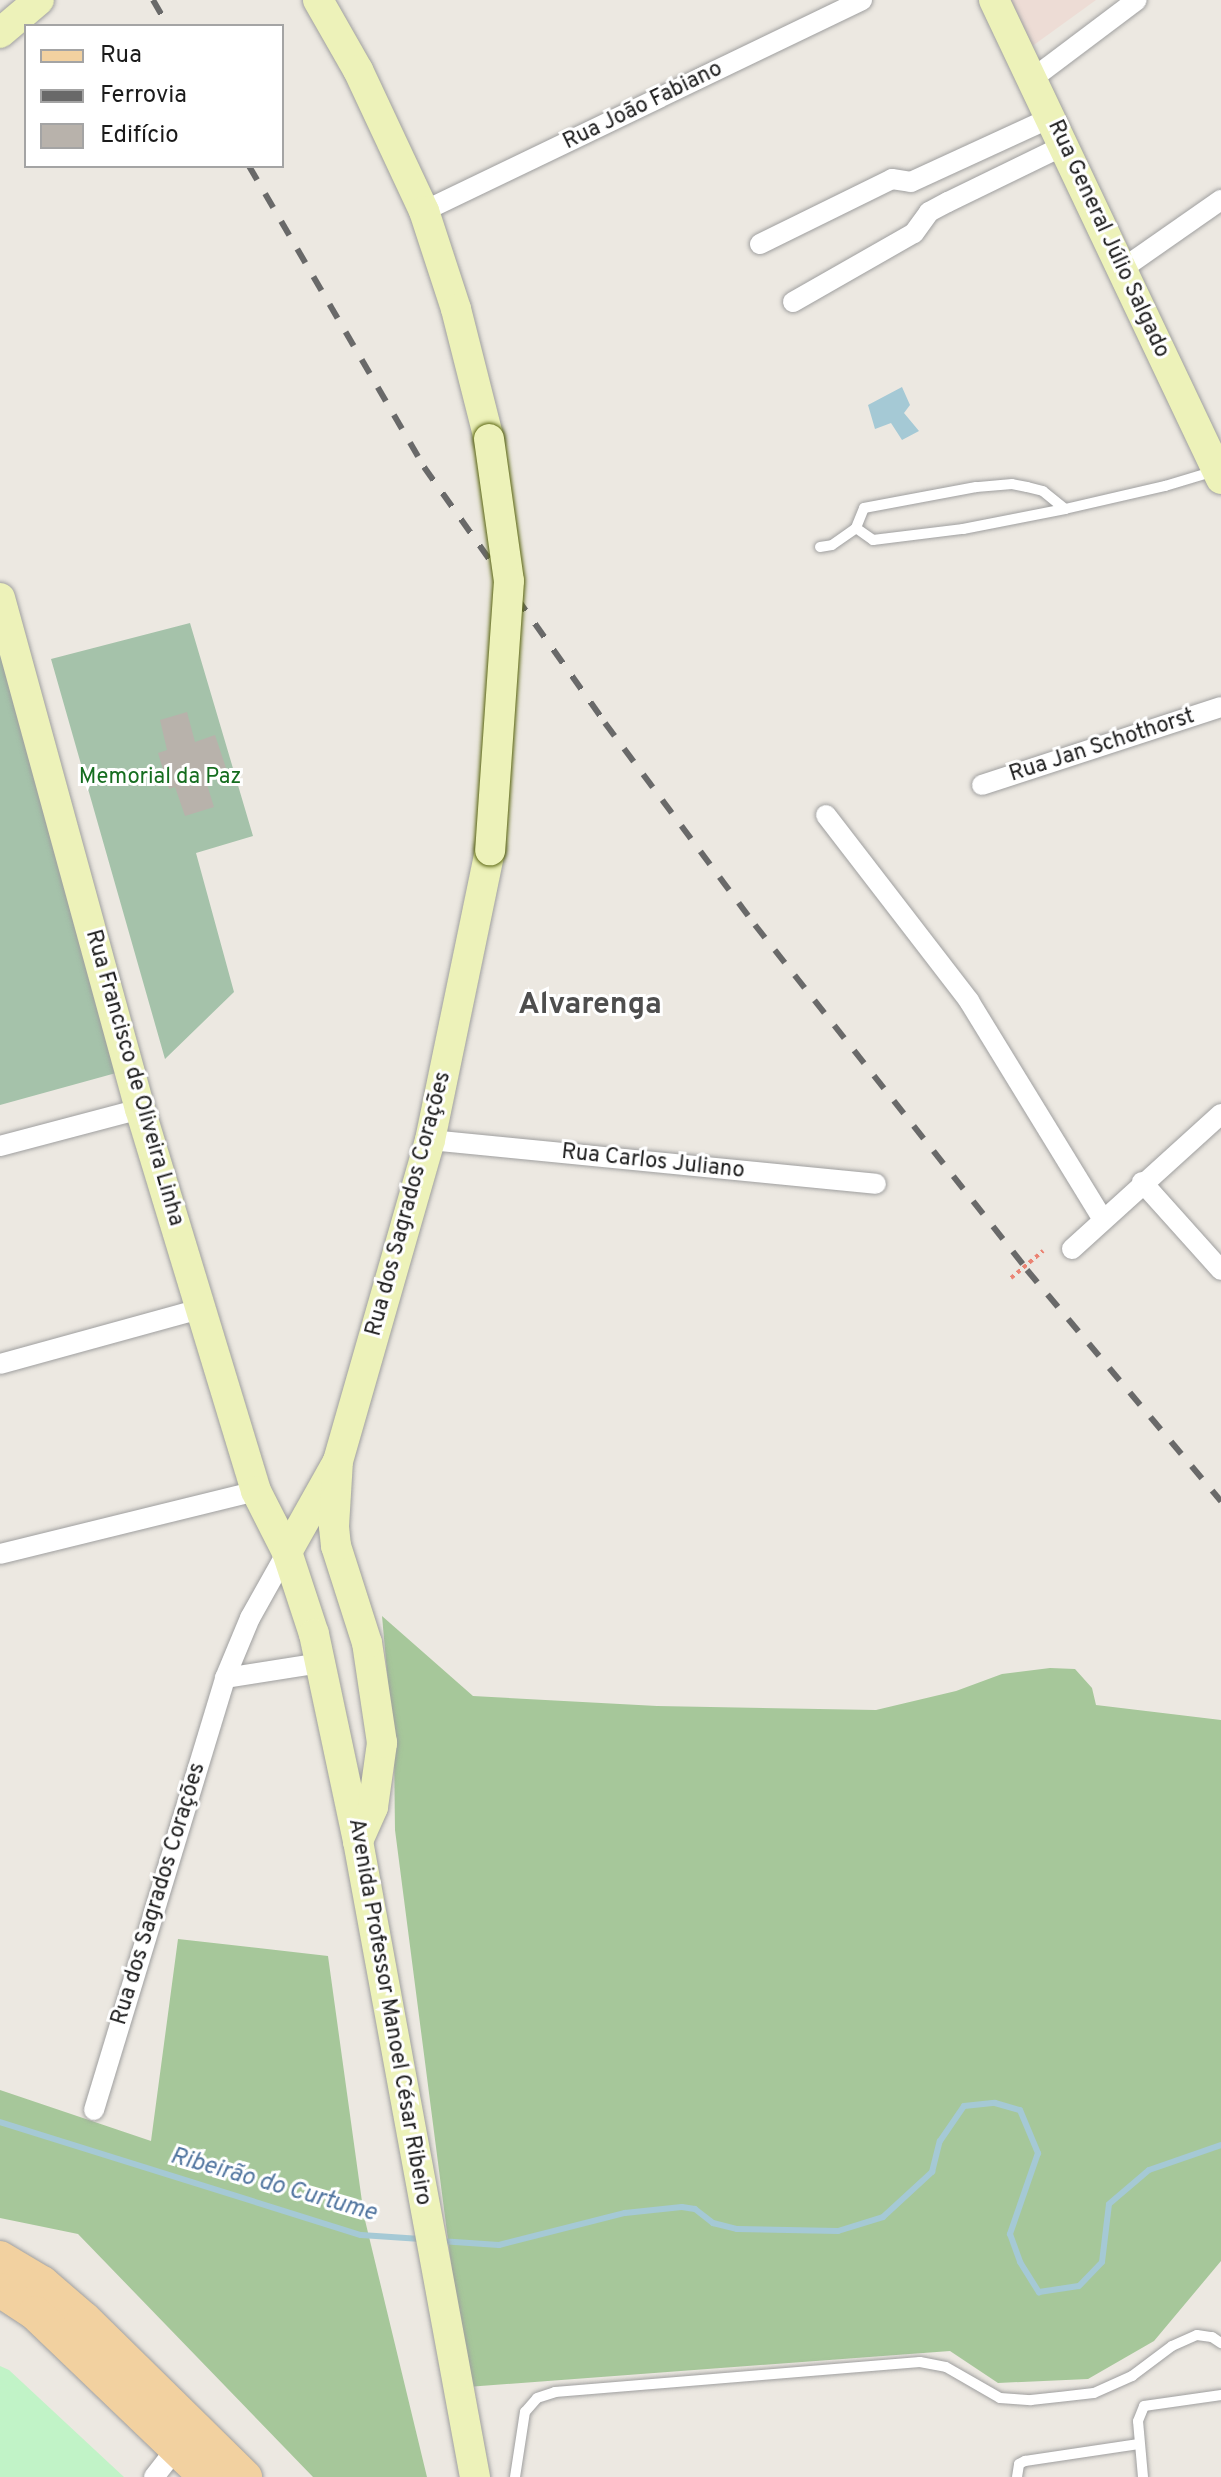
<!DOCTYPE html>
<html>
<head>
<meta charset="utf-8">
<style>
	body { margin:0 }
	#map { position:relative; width:1221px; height:2477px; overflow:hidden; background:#ece8e1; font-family:Overpass,sans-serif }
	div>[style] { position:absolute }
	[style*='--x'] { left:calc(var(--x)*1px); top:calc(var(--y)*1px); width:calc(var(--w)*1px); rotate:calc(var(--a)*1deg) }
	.military>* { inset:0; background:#eddcd5 }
	.forest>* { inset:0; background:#a6c79a }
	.cemetery>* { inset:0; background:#a5c2aa }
	.park>* { inset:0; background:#c1f3c7 }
	.water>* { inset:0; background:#a5c9d5 }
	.stream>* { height:6px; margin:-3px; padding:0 3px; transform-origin:3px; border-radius:3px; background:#a5c9d5 }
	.building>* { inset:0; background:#b8b2ab }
	.path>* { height:4px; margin-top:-2px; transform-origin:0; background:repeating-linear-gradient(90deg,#eb8373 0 4px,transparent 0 8px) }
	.roads { filter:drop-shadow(0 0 2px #9f9f9f) drop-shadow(0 0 2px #9f9f9f) }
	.lane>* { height:10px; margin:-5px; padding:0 5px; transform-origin:5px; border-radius:5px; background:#fff }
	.street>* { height:20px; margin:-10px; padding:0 10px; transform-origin:10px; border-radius:10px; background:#fff }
	.secondary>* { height:30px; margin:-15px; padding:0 15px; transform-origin:15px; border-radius:15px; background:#edf2b9 }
	.primary>* { height:34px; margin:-17px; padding:0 17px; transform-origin:17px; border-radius:17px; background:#f2d1a0 }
	.rail>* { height:6px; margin-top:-3px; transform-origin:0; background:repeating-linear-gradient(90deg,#696969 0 16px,transparent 0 32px) }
	.bridges { filter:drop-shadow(0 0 2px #59650f) drop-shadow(0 0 2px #59650f) }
	.secondary-bridge>* { height:30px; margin:-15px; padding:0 15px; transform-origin:15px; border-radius:15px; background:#edf2b9 }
	span { translate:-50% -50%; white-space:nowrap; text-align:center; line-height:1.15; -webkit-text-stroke:6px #fff; paint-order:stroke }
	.street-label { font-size:22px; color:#1b1b1b }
	.park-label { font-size:22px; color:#156d1f }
	.water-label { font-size:24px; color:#5276a0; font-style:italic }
	.district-label { font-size:30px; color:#4e4e4e; font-weight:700 }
	.legend { position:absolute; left:24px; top:24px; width:260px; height:144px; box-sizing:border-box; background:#fff; border:2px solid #a4a4a4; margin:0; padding:10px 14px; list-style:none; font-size:24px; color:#1b1b1b }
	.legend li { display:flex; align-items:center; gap:16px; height:40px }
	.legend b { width:40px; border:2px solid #a4a4a4 }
</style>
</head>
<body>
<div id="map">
	<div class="military">
		<div style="clip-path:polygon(1009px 0,1096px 0,1031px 47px)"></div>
	</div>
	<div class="forest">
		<div style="clip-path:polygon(382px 1616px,473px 1696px,657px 1706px,876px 1710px,956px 1691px,1002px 1674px,1050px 1668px,1075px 1669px,1092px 1688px,1096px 1705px,1221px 1720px,1221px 2261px,1154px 2341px,1088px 2379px,998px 2383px,950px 2351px,467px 2387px,395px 1830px,394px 1750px)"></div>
		<div style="clip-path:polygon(178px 1939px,328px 1956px,364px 2216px,427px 2477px,313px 2477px,78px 2234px,0 2218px,0 2090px,151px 2141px)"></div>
	</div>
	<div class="cemetery">
		<div style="clip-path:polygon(190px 623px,253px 836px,196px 853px,234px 992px,165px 1059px,51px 659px)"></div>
		<div style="clip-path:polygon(0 647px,116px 1073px,0 1105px)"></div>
	</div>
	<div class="park">
		<div style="clip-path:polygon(0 2366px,9px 2370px,124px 2477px,0 2477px)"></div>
	</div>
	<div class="water">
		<div style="clip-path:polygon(902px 387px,910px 405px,904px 413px,919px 431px,902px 440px,891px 423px,875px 429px,868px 405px)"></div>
	</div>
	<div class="stream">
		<div style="--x:0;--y:2122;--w:378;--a:17.4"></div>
		<div style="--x:361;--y:2235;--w:60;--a:3.8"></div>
		<div style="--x:440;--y:2241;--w:59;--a:3.9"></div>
		<div style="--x:499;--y:2245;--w:130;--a:-14.3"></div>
		<div style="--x:625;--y:2213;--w:57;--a:-6"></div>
		<div style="--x:682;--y:2207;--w:13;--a:9"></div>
		<div style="--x:695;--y:2209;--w:23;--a:38"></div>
		<div style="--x:713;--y:2223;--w:25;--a:14"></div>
		<div style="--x:737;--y:2229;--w:101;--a:1.1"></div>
		<div style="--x:838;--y:2231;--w:47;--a:-17.3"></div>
		<div style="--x:883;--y:2217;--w:67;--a:-42.6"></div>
		<div style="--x:932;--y:2172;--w:32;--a:-76"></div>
		<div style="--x:940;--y:2141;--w:42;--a:-55.6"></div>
		<div style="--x:964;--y:2106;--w:31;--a:-6"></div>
		<div style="--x:995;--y:2103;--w:26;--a:16"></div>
		<div style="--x:1020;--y:2110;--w:47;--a:67.3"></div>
		<div style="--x:1038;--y:2153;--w:86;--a:109.1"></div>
		<div style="--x:1010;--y:2234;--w:30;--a:70"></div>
		<div style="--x:1020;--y:2262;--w:36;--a:58"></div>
		<div style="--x:1039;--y:2292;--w:40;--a:-8.5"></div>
		<div style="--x:1079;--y:2286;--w:33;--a:-46"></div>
		<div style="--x:1102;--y:2262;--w:58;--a:-83.1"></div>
		<div style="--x:1109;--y:2204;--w:52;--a:-40.4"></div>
		<div style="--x:1149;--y:2170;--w:76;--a:-19.1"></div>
	</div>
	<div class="building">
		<div style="clip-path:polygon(187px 712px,195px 742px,215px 735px,227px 771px,205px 778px,214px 807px,185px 816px,175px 787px,169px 789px,158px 753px,167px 750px,160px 720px)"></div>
	</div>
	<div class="path">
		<div style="--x:1011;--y:1278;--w:42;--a:-40.2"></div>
	</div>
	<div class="roads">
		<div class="lane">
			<div style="--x:1065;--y:509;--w:28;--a:-141"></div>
			<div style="--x:1043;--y:491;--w:16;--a:-166"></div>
			<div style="--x:1027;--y:487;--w:15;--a:-169"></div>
			<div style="--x:1012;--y:484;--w:36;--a:175"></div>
			<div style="--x:976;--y:487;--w:114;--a:169.4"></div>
			<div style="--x:864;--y:508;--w:22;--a:112"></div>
			<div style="--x:856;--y:528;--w:21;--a:35"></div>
			<div style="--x:873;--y:540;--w:91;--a:-7"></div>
			<div style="--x:963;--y:529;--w:104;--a:-11.1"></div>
			<div style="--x:1065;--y:509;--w:103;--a:-13"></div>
			<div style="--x:1165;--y:486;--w:52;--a:-16.7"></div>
			<div style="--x:820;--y:547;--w:12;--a:-9"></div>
			<div style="--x:832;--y:545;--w:29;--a:-35"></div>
			<div style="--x:515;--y:2477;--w:66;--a:-81.3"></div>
			<div style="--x:525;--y:2412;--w:18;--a:-49"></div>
			<div style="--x:537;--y:2398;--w:19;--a:-18"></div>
			<div style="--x:555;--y:2392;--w:366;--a:-4.7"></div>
			<div style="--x:920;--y:2362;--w:26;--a:11"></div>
			<div style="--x:946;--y:2367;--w:62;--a:29.9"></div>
			<div style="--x:1000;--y:2398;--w:31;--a:4"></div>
			<div style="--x:1031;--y:2400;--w:63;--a:-6.3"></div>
			<div style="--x:1094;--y:2393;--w:42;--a:-24.1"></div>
			<div style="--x:1132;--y:2376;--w:50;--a:-36.9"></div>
			<div style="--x:1172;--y:2346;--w:27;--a:-24"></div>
			<div style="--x:1197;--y:2335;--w:15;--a:8"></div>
			<div style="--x:1212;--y:2337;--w:11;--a:34"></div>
			<div style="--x:1017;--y:2477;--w:13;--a:-81"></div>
			<div style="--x:1019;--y:2464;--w:7;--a:-27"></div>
			<div style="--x:1025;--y:2461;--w:115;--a:-8.5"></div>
			<div style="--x:1143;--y:2477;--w:56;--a:-95.1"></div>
			<div style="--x:1138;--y:2421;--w:16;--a:-68"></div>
			<div style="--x:1144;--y:2406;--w:78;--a:-8.1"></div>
		</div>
		<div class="street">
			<div style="--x:1032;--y:79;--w:131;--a:-37"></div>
			<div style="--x:424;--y:211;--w:486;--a:-25.7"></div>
			<div style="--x:760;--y:244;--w:147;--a:-26.2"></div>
			<div style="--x:892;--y:179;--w:19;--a:9"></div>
			<div style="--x:911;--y:182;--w:153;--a:-24.7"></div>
			<div style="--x:1122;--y:269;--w:121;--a:-34.9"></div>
			<div style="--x:793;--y:302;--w:139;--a:-29.7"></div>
			<div style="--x:914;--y:233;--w:26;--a:-54"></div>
			<div style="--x:929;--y:212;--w:21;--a:-28"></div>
			<div style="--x:948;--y:202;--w:128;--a:-26"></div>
			<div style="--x:982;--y:785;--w:251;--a:-18.1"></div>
			<div style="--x:826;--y:815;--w:235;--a:52.4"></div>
			<div style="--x:969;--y:1001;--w:255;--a:58.5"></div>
			<div style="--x:430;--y:1140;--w:448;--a:5.6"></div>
			<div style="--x:0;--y:1146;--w:145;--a:-14.8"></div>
			<div style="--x:1142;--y:1182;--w:118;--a:48.1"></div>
			<div style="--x:1072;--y:1249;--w:201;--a:-42.2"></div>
			<div style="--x:0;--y:1364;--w:211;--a:-15.4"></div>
			<div style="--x:0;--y:1554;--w:264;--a:-13.8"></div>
			<div style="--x:225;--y:1678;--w:97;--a:-8.9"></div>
			<div style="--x:94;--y:2110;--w:451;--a:-73.1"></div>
			<div style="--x:225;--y:1678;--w:65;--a:-67.4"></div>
			<div style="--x:250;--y:1618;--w:76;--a:-60.7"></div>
			<div style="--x:154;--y:2477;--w:36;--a:-52"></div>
		</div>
		<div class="secondary">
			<div style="--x:318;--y:0;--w:81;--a:60.3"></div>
			<div style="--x:358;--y:70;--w:156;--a:64.9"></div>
			<div style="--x:424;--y:211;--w:103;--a:71.9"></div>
			<div style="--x:456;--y:309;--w:134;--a:75.8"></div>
			<div style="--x:994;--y:0;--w:530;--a:64.64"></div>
			<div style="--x:0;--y:33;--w:51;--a:-40.2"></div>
			<div style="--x:0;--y:598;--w:530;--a:74.68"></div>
			<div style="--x:140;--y:1109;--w:399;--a:73.1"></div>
			<div style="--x:256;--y:1491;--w:68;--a:63.1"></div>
			<div style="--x:287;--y:1552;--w:86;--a:71.8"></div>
			<div style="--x:314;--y:1634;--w:212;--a:78"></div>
			<div style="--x:358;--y:1841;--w:647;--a:79.58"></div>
			<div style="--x:287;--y:1552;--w:102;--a:-60.7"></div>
			<div style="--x:358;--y:1841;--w:37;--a:-66"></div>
			<div style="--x:373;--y:1807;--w:65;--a:-82"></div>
			<div style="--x:382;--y:1743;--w:101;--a:-98.5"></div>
			<div style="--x:367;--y:1643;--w:102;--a:-107.7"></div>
			<div style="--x:336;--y:1546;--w:20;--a:-96"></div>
			<div style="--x:334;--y:1526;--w:65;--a:-86.5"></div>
			<div style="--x:338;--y:1461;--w:334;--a:-74"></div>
			<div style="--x:430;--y:1140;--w:296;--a:-78.3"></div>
		</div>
		<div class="primary">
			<div style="--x:0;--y:2258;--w:49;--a:30.8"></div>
			<div style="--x:42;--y:2283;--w:55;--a:40.6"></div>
			<div style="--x:84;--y:2319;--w:226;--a:44.5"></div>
			<div style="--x:0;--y:2290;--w:42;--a:33.3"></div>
			<div style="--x:35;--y:2313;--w:237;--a:43.8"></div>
		</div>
	</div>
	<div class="rail">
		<div style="--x:153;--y:0;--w:30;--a:60"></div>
		<div style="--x:249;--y:166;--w:348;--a:59.8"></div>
		<div style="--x:424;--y:467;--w:314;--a:54.7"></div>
		<div style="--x:605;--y:723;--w:252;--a:53.4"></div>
		<div style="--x:755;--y:925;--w:439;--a:51.7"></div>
		<div style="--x:1027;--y:1270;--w:302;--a:50"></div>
	</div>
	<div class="bridges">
		<div class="secondary-bridge">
			<div style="--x:489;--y:439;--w:143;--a:82"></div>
			<div style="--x:509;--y:581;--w:270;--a:94"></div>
		</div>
	</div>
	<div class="street-label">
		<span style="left:643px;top:106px;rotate:-26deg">Rua João Fabiano</span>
		<span style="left:1108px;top:239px;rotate:65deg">Rua General Júlio Salgado</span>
		<span style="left:1102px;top:746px;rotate:-18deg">Rua Jan Schothorst</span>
		<span style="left:134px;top:1078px;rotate:74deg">Rua Francisco de Oliveira Linha</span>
		<span style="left:653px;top:1162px;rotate:6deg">Rua Carlos Juliano</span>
		<span style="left:409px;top:1204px;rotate:-75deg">Rua dos Sagrados Corações</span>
		<span style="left:159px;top:1894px;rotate:-73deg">Rua dos Sagrados Corações</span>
		<span style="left:389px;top:2012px;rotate:80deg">Avenida Professor Manoel César Ribeiro</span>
	</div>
	<div class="park-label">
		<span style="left:160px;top:778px">Memorial da Paz</span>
	</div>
	<div class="water-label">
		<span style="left:273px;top:2186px;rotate:16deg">Ribeirão do Curtume</span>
	</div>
	<div class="district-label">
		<span style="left:590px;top:1006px">Alvarenga</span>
	</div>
	<ul class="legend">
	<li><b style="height:10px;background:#f2d1a0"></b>Rua</li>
	<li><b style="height:10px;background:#696969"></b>Ferrovia</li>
	<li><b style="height:22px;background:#b8b2ab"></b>Edifício</li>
	</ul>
</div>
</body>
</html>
